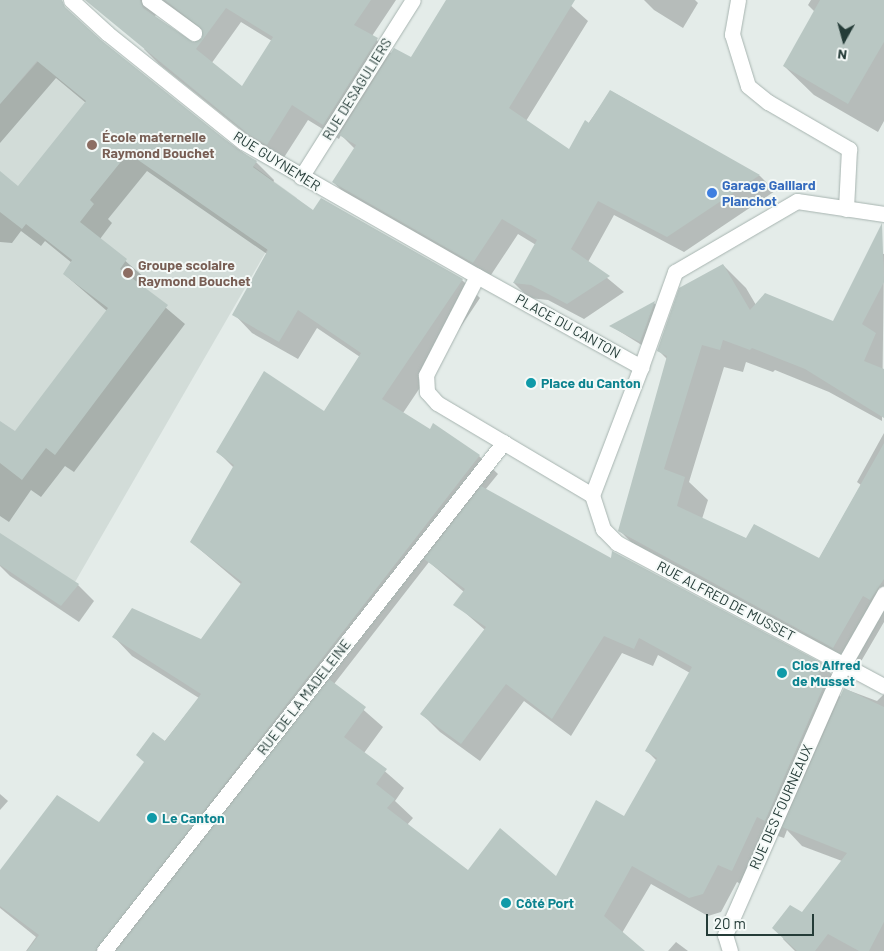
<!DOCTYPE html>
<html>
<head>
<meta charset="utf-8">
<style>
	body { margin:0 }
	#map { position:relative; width:884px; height:951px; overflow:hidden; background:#e4ece9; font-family:Barlow,sans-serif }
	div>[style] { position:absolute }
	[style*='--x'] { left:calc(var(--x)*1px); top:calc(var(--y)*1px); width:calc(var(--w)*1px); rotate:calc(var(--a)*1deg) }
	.built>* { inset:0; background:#d2dcd8 }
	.shadow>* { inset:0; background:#0003 }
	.building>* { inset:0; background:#b9c7c3 }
	.roads { filter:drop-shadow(0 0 1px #a7b4b0) drop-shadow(0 0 1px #a7b4b0) }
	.lane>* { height:15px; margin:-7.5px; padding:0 7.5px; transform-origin:7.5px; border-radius:7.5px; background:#fff }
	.street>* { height:15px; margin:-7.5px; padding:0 7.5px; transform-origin:7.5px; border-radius:7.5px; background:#fff }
	.dots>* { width:14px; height:14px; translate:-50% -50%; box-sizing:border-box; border:2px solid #f4f9f7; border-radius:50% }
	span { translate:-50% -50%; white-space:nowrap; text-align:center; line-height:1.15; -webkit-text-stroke:4px #f4f9f7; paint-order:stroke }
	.street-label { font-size:14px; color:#253c38 }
	.education-label { font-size:14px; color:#785e54; font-weight:700 }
	.left { translate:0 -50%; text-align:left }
	.shop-label { font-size:14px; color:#366cbe; font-weight:700 }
	.culture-label { font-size:14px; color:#0d838f; font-weight:700 }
	.north { position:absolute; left:819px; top:15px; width:50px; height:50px; -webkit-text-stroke:4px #f4f9f7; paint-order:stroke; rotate:187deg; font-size:14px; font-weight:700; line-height:20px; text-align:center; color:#253c38 }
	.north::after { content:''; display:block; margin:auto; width:18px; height:22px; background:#253c38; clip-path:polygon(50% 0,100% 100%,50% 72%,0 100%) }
	.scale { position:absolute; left:706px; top:914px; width:108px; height:22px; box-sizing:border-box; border:2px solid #253c38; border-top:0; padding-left:6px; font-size:15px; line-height:18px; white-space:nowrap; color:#253c38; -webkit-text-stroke:4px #f4f9f7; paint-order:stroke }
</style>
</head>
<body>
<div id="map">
	<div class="built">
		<div style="clip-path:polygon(41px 58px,108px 61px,297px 198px,75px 582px,0 534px,0 104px)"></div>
	</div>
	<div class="shadow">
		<div style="clip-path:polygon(evenodd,0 0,32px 0,256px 162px,274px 180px,273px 183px,313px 212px,462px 280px,480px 298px,403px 413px,430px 431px,433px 425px,479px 456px,498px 474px,485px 490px,611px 559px,613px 553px,823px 666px,842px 684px,836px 693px,841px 697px,845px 689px,877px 701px,884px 694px,884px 951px,795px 951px,783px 939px,842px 861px,802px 846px,787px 830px,784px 838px,775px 835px,750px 889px,737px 882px,721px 912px,708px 916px,651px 884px,622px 933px,643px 951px,26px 951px,36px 937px,0 908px,0 873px,99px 824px,199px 698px,132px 656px,114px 637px,201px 640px,242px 585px,191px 542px,234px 468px,218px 452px,324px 413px,360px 357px,317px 328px,298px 359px,252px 333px,234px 314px,267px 254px,147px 171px,108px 219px,112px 223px,100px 239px,145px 278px,139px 285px,185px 324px,74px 472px,65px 466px,41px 497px,31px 490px,9px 522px,0 516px,0 422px,15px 433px,107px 311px,64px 274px,72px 263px,45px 241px,41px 246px,21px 231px,12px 243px,0 242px,0 172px,18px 187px,86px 103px,56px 78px,0 143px,0 0,429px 562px,464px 592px,455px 604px,485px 630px,422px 714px,440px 732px,480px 761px,524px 701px,571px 736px,622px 653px,653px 666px,658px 655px,690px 673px,647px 751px,657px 761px,624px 818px,557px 878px,468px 872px,407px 825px,413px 818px,395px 801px,404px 788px,364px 753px,383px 727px,334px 684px,429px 562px)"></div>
		<div style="clip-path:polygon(evenodd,107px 0,396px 0,372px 36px,392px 54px,411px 59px,448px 0,569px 0,568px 3px,588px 21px,526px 121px,569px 151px,611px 91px,760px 176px,775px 191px,684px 252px,614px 215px,588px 262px,624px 292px,584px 319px,548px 300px,529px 298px,514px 283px,536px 245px,518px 234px,489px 278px,349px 197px,333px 182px,355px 149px,341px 135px,339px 139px,308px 120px,283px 159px,265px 149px,159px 64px,144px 49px,151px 42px,107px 0,171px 7px,202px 30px,203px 39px,192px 44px,155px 17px,157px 9px,171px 7px,107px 0,241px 22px,272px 41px,242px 88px,211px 64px,241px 22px)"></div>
		<div style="clip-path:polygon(644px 0,695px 0,698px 3px,683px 28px,654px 10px)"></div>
		<div style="clip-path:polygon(811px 0,884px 0,884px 121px,878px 132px,814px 95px,784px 66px,815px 12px,808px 5px)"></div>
		<div style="clip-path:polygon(869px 251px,884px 254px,882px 421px,829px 392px,775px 370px,773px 372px,746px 362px,743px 372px,724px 367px,689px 482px,708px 500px,702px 519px,747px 539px,819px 559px,861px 485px,857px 482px,884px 433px,884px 622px,856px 670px,642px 553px,620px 531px,667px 359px,658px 350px,723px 265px,746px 288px,756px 305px,833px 323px)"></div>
		<div style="clip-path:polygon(654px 303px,662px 311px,648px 349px,611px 326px)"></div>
		<div style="clip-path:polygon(0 550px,78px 585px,94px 601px,79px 622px,10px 576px,0 566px)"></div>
		<div style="clip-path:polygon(0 794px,8px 801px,0 810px)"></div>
		<div style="clip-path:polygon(676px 942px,688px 951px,668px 951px)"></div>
	</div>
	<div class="building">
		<div style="clip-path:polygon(0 0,62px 0,65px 7px,101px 40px,237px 149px,257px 161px,253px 167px,313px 210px,321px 198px,463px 279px,382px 399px,430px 429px,433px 423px,480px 455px,95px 951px,27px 951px,39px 935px,0 906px,0 870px,57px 795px,99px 822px,144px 762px,136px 755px,153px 732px,165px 741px,201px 694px,112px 637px,132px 608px,201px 639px,242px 582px,190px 542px,234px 465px,216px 452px,264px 371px,324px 411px,361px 353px,298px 310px,279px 342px,232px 315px,268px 250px,128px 153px,90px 200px,94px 204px,80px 222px,127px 259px,120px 269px,168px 305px,55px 455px,46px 448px,22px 480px,0 463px,0 421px,15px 431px,108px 308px,63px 274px,72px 260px,26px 224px,22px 229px,0 212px,0 171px,18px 186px,86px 101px,37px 61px,0 104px)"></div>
		<div style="clip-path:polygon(evenodd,85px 0,140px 0,143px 8px,193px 42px,202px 38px,202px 29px,165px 0,371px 0,354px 25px,378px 38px,323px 125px,292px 105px,267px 145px,248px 134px,85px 0,226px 8px,273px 37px,242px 86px,196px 49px,226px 8px)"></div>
		<div style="clip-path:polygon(446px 0,575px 0,509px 108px,569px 149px,585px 120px,589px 123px,610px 90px,760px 175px,667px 237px,598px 201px,571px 249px,610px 276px,567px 304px,531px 285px,513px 283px,537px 240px,502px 219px,473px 263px,332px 182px,356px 145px,339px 135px,394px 48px,411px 57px)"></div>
		<div style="clip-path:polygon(820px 0,884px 0,884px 42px,848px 104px,783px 66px)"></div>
		<div style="clip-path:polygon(882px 223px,884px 282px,862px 324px,876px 333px,864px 361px,884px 369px,884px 418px,805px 369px,752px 348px,750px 350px,723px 340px,720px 350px,702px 345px,664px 469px,685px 477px,677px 506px,746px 538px,754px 524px,819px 558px,884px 443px,884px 579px,870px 600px,863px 596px,833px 648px,618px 531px,667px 356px,657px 351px,679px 288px,723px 264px,750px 310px,765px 293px,833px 321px)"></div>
		<div style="clip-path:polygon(655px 301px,640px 342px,609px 326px)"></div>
		<div style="clip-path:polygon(481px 486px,611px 558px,612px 551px,824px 664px,817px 677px,826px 681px,765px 821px,757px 817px,732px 871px,718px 865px,703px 894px,689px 898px,632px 866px,604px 916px,645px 951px,116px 951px,329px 679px,366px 707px,344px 737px,387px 769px,376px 784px,395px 799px,387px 808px,468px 870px,500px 828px,556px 876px,596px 800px,624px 816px,657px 758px,645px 751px,692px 667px,639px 638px,634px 649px,604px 636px,552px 719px,506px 684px,461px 744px,420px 714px,486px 627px,453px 605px,465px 589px,424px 559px)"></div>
		<div style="clip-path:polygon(0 533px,79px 584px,61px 606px,0 565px)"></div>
		<div style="clip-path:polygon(844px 688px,884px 707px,884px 922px,869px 951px,859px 951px,828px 934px,815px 951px,797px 951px,772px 928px,790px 905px,802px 912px,847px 853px,782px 827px)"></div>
	</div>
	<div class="roads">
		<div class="lane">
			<div style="--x:149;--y:0;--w:56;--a:36.3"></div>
			<div style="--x:844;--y:664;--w:81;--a:-60.3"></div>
		</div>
		<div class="street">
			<div style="--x:71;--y:0;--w:49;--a:42.5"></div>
			<div style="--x:107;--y:33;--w:174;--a:38.7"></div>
			<div style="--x:243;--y:142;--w:270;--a:29.8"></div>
			<div style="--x:738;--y:0;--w:35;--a:100"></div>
			<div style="--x:732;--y:34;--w:54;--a:72.9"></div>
			<div style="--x:748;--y:86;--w:26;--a:39"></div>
			<div style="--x:768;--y:102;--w:94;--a:30.1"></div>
			<div style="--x:849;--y:149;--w:60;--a:92.9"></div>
			<div style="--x:301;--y:177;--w:209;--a:-57.7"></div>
			<div style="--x:477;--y:276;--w:188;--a:29"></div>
			<div style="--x:641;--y:367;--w:137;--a:110.9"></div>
			<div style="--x:592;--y:495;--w:180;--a:-149.3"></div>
			<div style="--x:437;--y:403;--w:15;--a:-132"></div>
			<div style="--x:427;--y:392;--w:17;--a:-93"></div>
			<div style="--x:426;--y:375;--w:111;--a:-62.7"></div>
			<div style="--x:641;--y:367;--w:101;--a:-70.3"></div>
			<div style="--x:675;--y:272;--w:141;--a:-30.2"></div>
			<div style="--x:797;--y:201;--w:88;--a:8.5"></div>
			<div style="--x:592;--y:495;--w:36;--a:72"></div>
			<div style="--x:603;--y:529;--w:20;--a:45"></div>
			<div style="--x:617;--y:543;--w:303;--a:28.2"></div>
			<div style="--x:104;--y:951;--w:647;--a:-51.84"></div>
			<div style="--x:730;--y:951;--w:17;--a:-107"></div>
			<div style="--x:725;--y:935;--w:296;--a:-66.3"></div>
		</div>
	</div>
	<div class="dots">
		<div style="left:92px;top:145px;background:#8d6e63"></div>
		<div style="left:712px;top:193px;background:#3f7fe0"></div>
		<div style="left:128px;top:273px;background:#8d6e63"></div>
		<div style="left:531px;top:383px;background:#0f9aa8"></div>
		<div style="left:782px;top:673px;background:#0f9aa8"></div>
		<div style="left:152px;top:818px;background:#0f9aa8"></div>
		<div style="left:506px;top:903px;background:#0f9aa8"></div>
	</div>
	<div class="street-label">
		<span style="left:357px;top:89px;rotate:-58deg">RUE DESAGULIERS</span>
		<span style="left:277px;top:161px;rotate:32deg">RUE GUYNEMER</span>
		<span style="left:568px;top:326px;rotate:29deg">PLACE DU CANTON</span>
		<span style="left:726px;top:601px;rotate:28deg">RUE ALFRED DE MUSSET</span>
		<span style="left:304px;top:697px;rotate:-52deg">RUE DE LA MADELEINE</span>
		<span style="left:781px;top:807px;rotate:-66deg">RUE DES FOURNEAUX</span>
	</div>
	<div class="education-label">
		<span class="left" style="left:102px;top:145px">École maternelle<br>Raymond Bouchet</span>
		<span class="left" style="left:138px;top:273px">Groupe scolaire<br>Raymond Bouchet</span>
	</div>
	<div class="shop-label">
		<span class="left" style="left:722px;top:193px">Garage Gaillard<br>Planchot</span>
	</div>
	<div class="culture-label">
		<span class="left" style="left:541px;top:383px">Place du Canton</span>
		<span class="left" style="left:792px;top:673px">Clos Alfred<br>de Musset</span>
		<span class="left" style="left:162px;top:818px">Le Canton</span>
		<span class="left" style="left:516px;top:903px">Côté Port</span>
	</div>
	<div class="north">N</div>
	<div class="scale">20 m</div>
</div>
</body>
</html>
